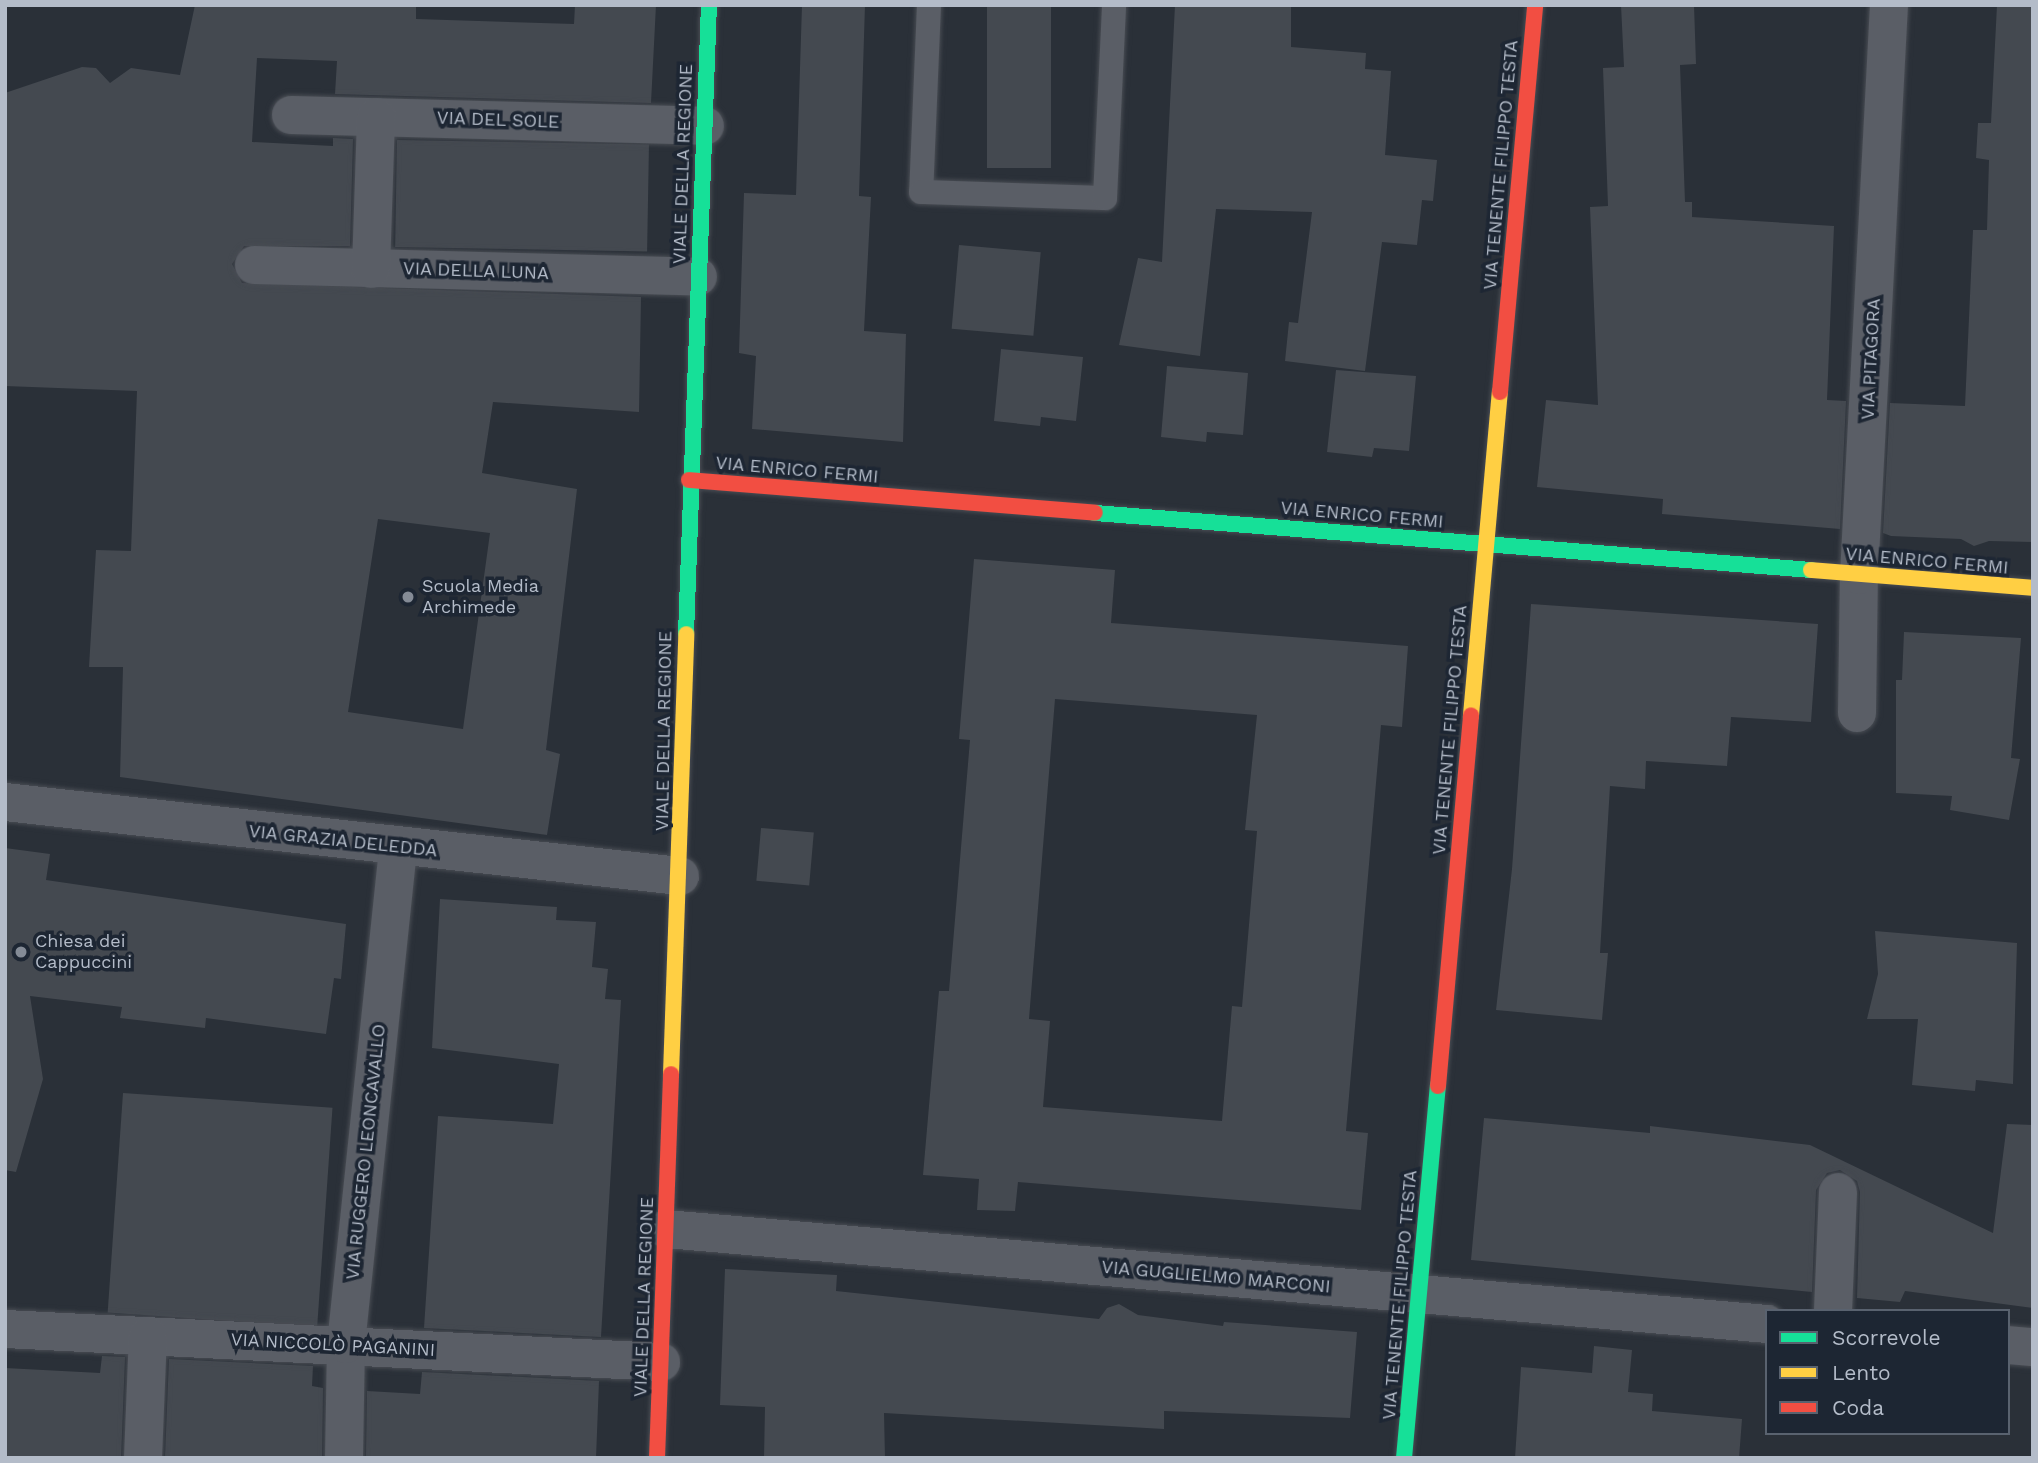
<!DOCTYPE html>
<html>
<head>
<meta charset="utf-8">
<style>
	body { margin:0 }
	#map { position:relative; width:2038px; height:1463px; overflow:hidden; background:#2a3038; font-family:"Work Sans",sans-serif }
	div>[style] { position:absolute }
	[style*='--x'] { left:calc(var(--x)*1px); top:calc(var(--y)*1px); width:calc(var(--w)*1px); rotate:calc(var(--a)*1deg) }
	.building>* { inset:0; background:#444950; transform-origin:0 0 }
	.roads { filter:drop-shadow(0 0 2px #484c53) drop-shadow(0 0 2px #484c53) }
	.lane>* { height:24px; margin:-12px; padding:0 12px; transform-origin:12px; border-radius:12px; background:#5a5e66 }
	.street>* { height:38px; margin:-19px; padding:0 19px; transform-origin:19px; border-radius:19px; background:#5a5e66 }
	.fast>* { height:16px; margin:-8px; padding:0 8px; transform-origin:8px; border-radius:8px; background:#16e098 }
	.slow>* { height:16px; margin:-8px; padding:0 8px; transform-origin:8px; border-radius:8px; background:#ffcf43 }
	.jam>* { height:16px; margin:-8px; padding:0 8px; transform-origin:8px; border-radius:8px; background:#f24e42 }
	.dots>* { width:19px; height:19px; translate:-50% -50%; box-sizing:border-box; border:4px solid #1d2633; border-radius:50% }
	span { translate:-50% -50%; white-space:nowrap; text-align:center; line-height:1.15; -webkit-text-stroke:7px #1d2633; paint-order:stroke }
	.street-label { font-size:18px; color:#b4bcc9 }
	.poi-label { font-size:18px; color:#b4bcc9 }
	.left { translate:0 -50%; text-align:left }
	.frame { position:absolute; inset:0; border:7px solid #b4bcc9; pointer-events:none }
	.legend { position:absolute; left:1765px; top:1309px; width:245px; height:126px; box-sizing:border-box; background:#1d2633; border:2px solid #59626f; margin:0; padding:9px 12px; list-style:none; font-size:21px; color:#b4bcc9 }
	.legend li { display:flex; align-items:center; gap:14px; height:35px }
	.legend b { width:35px; border:2px solid #59626f }
</style>
</head>
<body>
<div id="map">
	<div class="building">
		<div style="clip-path:polygon(evenodd,195px 5px,416px 5px,416px 19px,574px 24px,575px 5px,656px 5px,651px 103px,335px 94px,337px 61px,257px 58px,252px 142px,333px 146px,333px 138px,353px 139px,350px 246px,244px 246px,232px 264px,242px 283px,641px 297px,639px 412px,493px 402px,482px 473px,577px 489px,546px 750px,560px 754px,547px 835px,120px 777px,123px 667px,89px 667px,96px 550px,131px 551px,137px 391px,5px 386px,5px 93px,82px 67px,96px 68px,110px 83px,131px 68px,180px 75px,195px 5px,378px 519px,490px 533px,463px 729px,348px 712px,378px 519px)"></div>
		<div style="clip-path:polygon(802px 5px,865px 5px,859px 196px,871px 197px,864px 331px,906px 334px,903px 442px,752px 429px,756px 356px,739px 353px,744px 193px,796px 195px)"></div>
		<div style="left:987px;top:5px;width:64px;height:163px"></div>
		<div style="clip-path:polygon(1175px 5px,1291px 5px,1291px 47px,1366px 53px,1365px 69px,1391px 71px,1385px 155px,1437px 160px,1433px 201px,1422px 200px,1417px 245px,1382px 242px,1365px 371px,1285px 361px,1289px 322px,1298px 323px,1312px 212px,1216px 209px,1200px 356px,1119px 345px,1138px 258px,1162px 262px)"></div>
		<div style="clip-path:polygon(1621px 5px,1694px 5px,1696px 64px,1680px 65px,1685px 202px,1692px 202px,1692px 217px,1834px 226px,1827px 400px,1846px 401px,1840px 529px,1662px 514px,1663px 499px,1537px 487px,1546px 400px,1598px 405px,1590px 207px,1608px 206px,1603px 68px,1624px 67px)"></div>
		<div style="clip-path:polygon(1997px 5px,2033px 5px,2033px 542px,1989px 541px,1974px 546px,1961px 539px,1891px 536px,1883px 533px,1890px 403px,1965px 406px,1973px 230px,1987px 230px,1989px 160px,1976px 158px,1978px 123px,1991px 123px)"></div>
		<div style="left:397px;top:140px;width:252px;height:107px;rotate:1deg"></div>
		<div style="left:959px;top:245px;width:82px;height:84px;rotate:5deg"></div>
		<div style="clip-path:polygon(1001px 349px,1083px 357px,1076px 421px,1041px 417px,1040px 426px,994px 421px)"></div>
		<div style="clip-path:polygon(1167px 366px,1248px 373px,1243px 435px,1207px 432px,1206px 442px,1161px 437px)"></div>
		<div style="clip-path:polygon(1336px 370px,1416px 376px,1409px 451px,1374px 448px,1372px 457px,1327px 452px)"></div>
		<div style="clip-path:polygon(evenodd,974px 559px,1115px 570px,1111px 623px,1408px 646px,1402px 727px,1381px 725px,1346px 1131px,1368px 1133px,1361px 1210px,1018px 1182px,1015px 1211px,977px 1210px,979px 1179px,923px 1175px,939px 991px,949px 991px,970px 740px,959px 739px,974px 559px,1055px 699px,1257px 715px,1245px 830px,1257px 831px,1242px 1007px,1232px 1006px,1222px 1121px,1043px 1107px,1050px 1021px,1029px 1019px,1055px 699px)"></div>
		<div style="clip-path:polygon(1531px 604px,1818px 624px,1811px 722px,1731px 717px,1727px 766px,1646px 761px,1645px 789px,1610px 786px,1600px 953px,1608px 953px,1602px 1020px,1496px 1010px,1512px 869px)"></div>
		<div style="clip-path:polygon(1904px 632px,2021px 638px,2011px 758px,2020px 759px,2009px 820px,1950px 810px,1952px 796px,1896px 793px,1896px 680px,1902px 680px)"></div>
		<div style="left:761px;top:828px;width:53px;height:53px;rotate:5deg"></div>
		<div style="clip-path:polygon(5px 848px,50px 854px,46px 880px,346px 924px,341px 979px,334px 978px,326px 1034px,206px 1018px,205px 1028px,120px 1018px,122px 1007px,30px 996px,43px 1079px,16px 1172px,5px 1170px)"></div>
		<div style="clip-path:polygon(440px 899px,557px 907px,556px 920px,596px 922px,592px 967px,608px 969px,605px 999px,621px 1000px,601px 1337px,424px 1328px,438px 1116px,553px 1124px,559px 1064px,432px 1048px)"></div>
		<div style="clip-path:polygon(1875px 931px,2017px 943px,2013px 1084px,1976px 1080px,1975px 1091px,1912px 1085px,1918px 1019px,1867px 1019px,1878px 974px)"></div>
		<div style="left:123px;top:1093px;width:210px;height:220px;rotate:4deg"></div>
		<div style="clip-path:polygon(1484px 1118px,1650px 1133px,1650px 1126px,1810px 1145px,1993px 1233px,2007px 1124px,2033px 1125px,2033px 1308px,1905px 1291px,1900px 1302px,1857px 1298px,1860px 1192px,1857px 1181px,1840px 1170px,1827px 1173px,1816px 1190px,1812px 1292px,1471px 1260px)"></div>
		<div style="clip-path:polygon(725px 1269px,837px 1275px,836px 1291px,1099px 1319px,1107px 1308px,1119px 1304px,1138px 1315px,1223px 1326px,1224px 1322px,1357px 1332px,1350px 1418px,1164px 1411px,1164px 1429px,884px 1413px,885px 1458px,764px 1458px,765px 1407px,720px 1405px)"></div>
		<div style="clip-path:polygon(1594px 1346px,1632px 1350px,1628px 1392px,1653px 1394px,1652px 1411px,1742px 1419px,1739px 1458px,1515px 1458px,1521px 1367px,1592px 1373px)"></div>
		<div style="clip-path:polygon(102px 1356px,125px 1357px,121px 1458px,5px 1458px,5px 1368px,100px 1373px)"></div>
		<div style="clip-path:polygon(169px 1359px,313px 1366px,312px 1386px,323px 1388px,322px 1458px,165px 1458px)"></div>
		<div style="clip-path:polygon(422px 1372px,599px 1381px,596px 1458px,366px 1458px,367px 1391px,420px 1394px)"></div>
	</div>
	<div class="roads">
		<div class="lane">
			<div style="--x:929;--y:5;--w:187;--a:92.4"></div>
			<div style="--x:921;--y:192;--w:184;--a:1.9"></div>
			<div style="--x:1105;--y:198;--w:193;--a:-87.3"></div>
		</div>
		<div class="street">
			<div style="--x:291;--y:115;--w:414;--a:1.5"></div>
			<div style="--x:254;--y:265;--w:444;--a:1.5"></div>
			<div style="--x:371;--y:269;--w:152;--a:-88.1"></div>
			<div style="--x:1857;--y:713;--w:138;--a:-89.2"></div>
			<div style="--x:1859;--y:575;--w:571;--a:-86.99"></div>
			<div style="--x:5;--y:802;--w:679;--a:6.26"></div>
			<div style="--x:666;--y:1229;--w:1105;--a:4.93"></div>
			<div style="--x:1833;--y:1311;--w:119;--a:-87.6"></div>
			<div style="--x:5;--y:1329;--w:657;--a:2.88"></div>
			<div style="--x:2008;--y:1345;--w:25;--a:5"></div>
			<div style="--x:143;--y:1458;--w:122;--a:-87.7"></div>
			<div style="--x:344;--y:1458;--w:114;--a:-89"></div>
			<div style="--x:346;--y:1344;--w:499;--a:-84"></div>
		</div>
		<div class="fast">
			<div style="--x:1095;--y:513;--w:718;--a:4.55"></div>
			<div style="--x:686;--y:634;--w:629;--a:-87.91"></div>
			<div style="--x:1404;--y:1458;--w:374;--a:-84.8"></div>
		</div>
		<div class="slow">
			<div style="--x:1811;--y:570;--w:223;--a:4.6"></div>
			<div style="--x:1471;--y:715;--w:324;--a:-84.9"></div>
			<div style="--x:671;--y:1074;--w:440;--a:-88"></div>
		</div>
		<div class="jam">
			<div style="--x:1500;--y:392;--w:389;--a:-84.8"></div>
			<div style="--x:689;--y:480;--w:407;--a:4.6"></div>
			<div style="--x:1438;--y:1086;--w:372;--a:-84.9"></div>
			<div style="--x:657;--y:1458;--w:384;--a:-87.9"></div>
		</div>
	</div>
	<div class="dots">
		<div style="left:408px;top:597px;background:#848b96"></div>
		<div style="left:21px;top:952px;background:#848b96"></div>
	</div>
	<div class="street-label">
		<span style="left:498px;top:120px;rotate:2deg">VIA DEL SOLE</span>
		<span style="left:683px;top:164px;rotate:-88deg">VIALE DELLA REGIONE</span>
		<span style="left:1501px;top:165px;rotate:-85deg">VIA TENENTE FILIPPO TESTA</span>
		<span style="left:476px;top:271px;rotate:2deg">VIA DELLA LUNA</span>
		<span style="left:1871px;top:359px;rotate:-87deg">VIA PITAGORA</span>
		<span style="left:797px;top:470px;rotate:5deg">VIA ENRICO FERMI</span>
		<span style="left:1362px;top:515px;rotate:5deg">VIA ENRICO FERMI</span>
		<span style="left:1927px;top:561px;rotate:5deg">VIA ENRICO FERMI</span>
		<span style="left:1450px;top:730px;rotate:-85deg">VIA TENENTE FILIPPO TESTA</span>
		<span style="left:664px;top:731px;rotate:-89deg">VIALE DELLA REGIONE</span>
		<span style="left:343px;top:841px;rotate:6deg">VIA GRAZIA DELEDDA</span>
		<span style="left:366px;top:1152px;rotate:-84deg">VIA RUGGERO LEONCAVALLO</span>
		<span style="left:1216px;top:1277px;rotate:5deg">VIA GUGLIELMO MARCONI</span>
		<span style="left:1400px;top:1295px;rotate:-85deg">VIA TENENTE FILIPPO TESTA</span>
		<span style="left:644px;top:1297px;rotate:-88deg">VIALE DELLA REGIONE</span>
		<span style="left:333px;top:1345px;rotate:3deg">VIA NICCOLÒ PAGANINI</span>
	</div>
	<div class="poi-label">
		<span class="left" style="left:422px;top:597px">Scuola Media<br>Archimede</span>
		<span class="left" style="left:35px;top:952px">Chiesa dei<br>Cappuccini</span>
	</div>
	<div class="frame"></div>
	<ul class="legend">
	<li><b style="height:9px;background:#16e098"></b>Scorrevole</li>
	<li><b style="height:9px;background:#ffcf43"></b>Lento</li>
	<li><b style="height:9px;background:#f24e42"></b>Coda</li>
	</ul>
</div>
</body>
</html>
